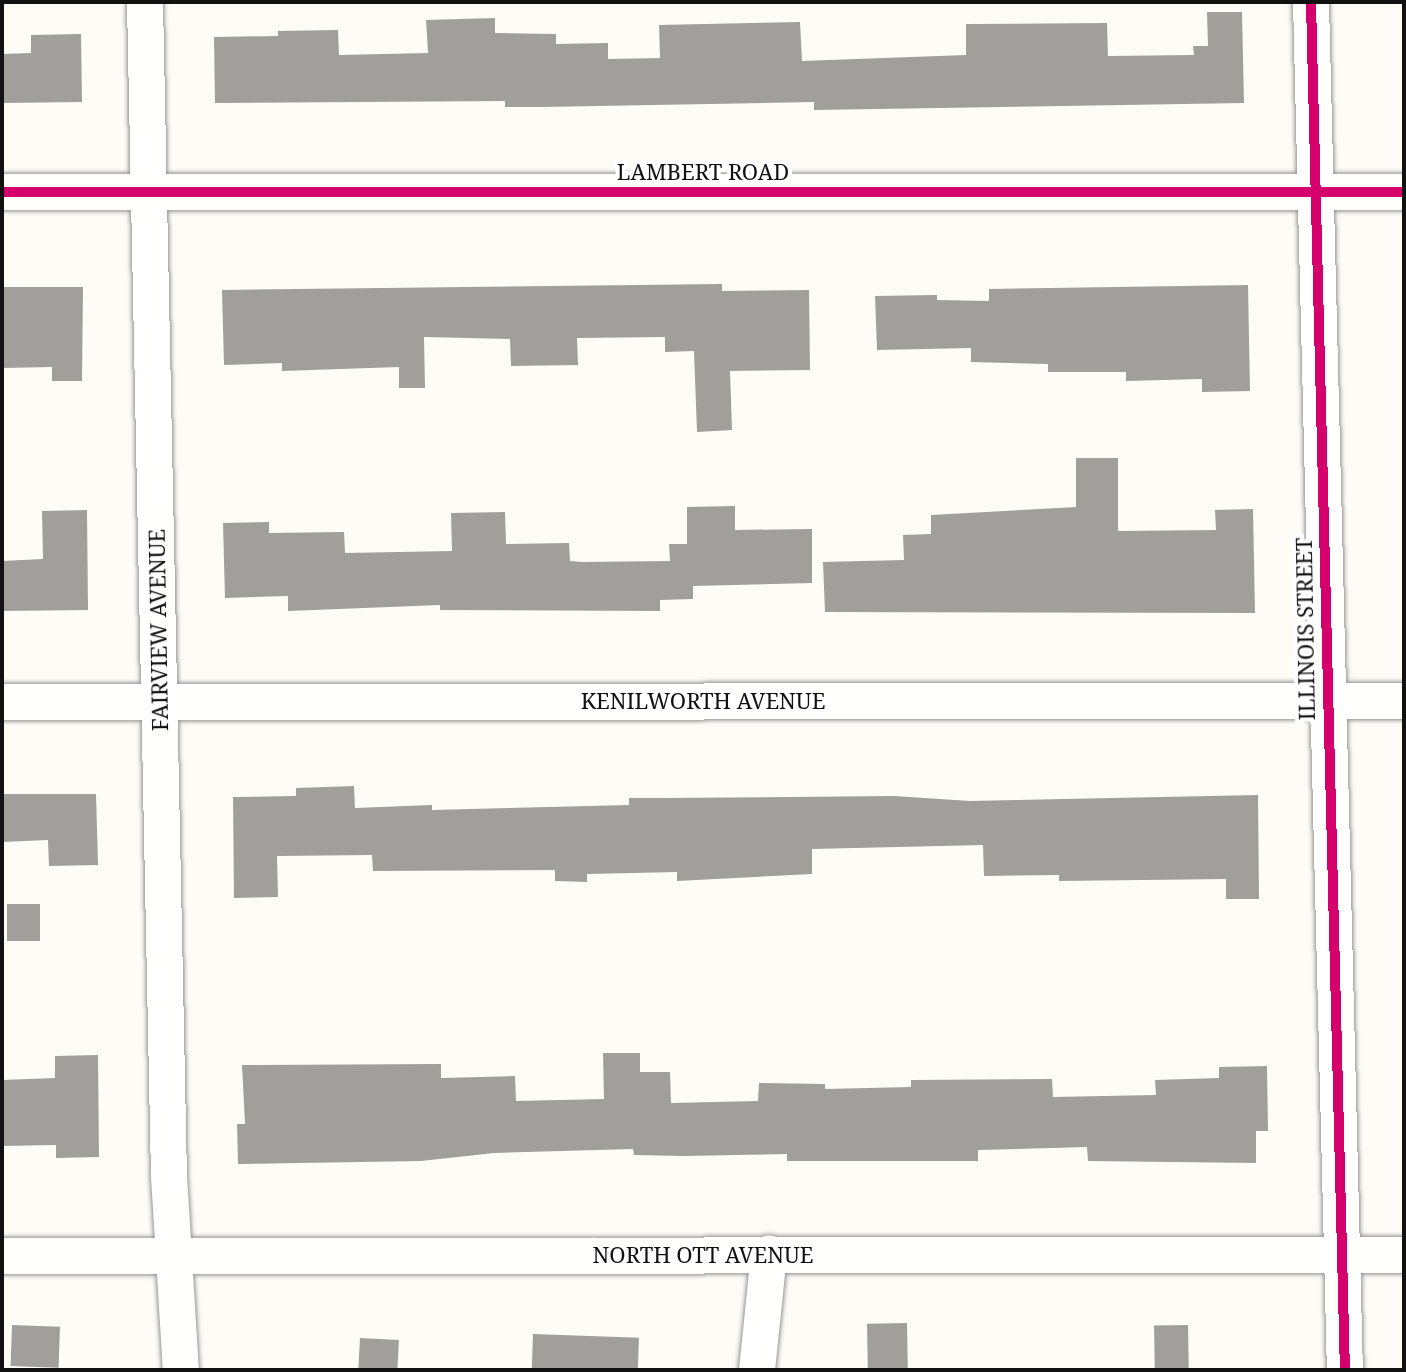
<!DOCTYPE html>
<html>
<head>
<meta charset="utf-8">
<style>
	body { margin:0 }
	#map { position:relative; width:1406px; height:1372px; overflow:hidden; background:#fdfcf7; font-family:"Noto Serif",serif }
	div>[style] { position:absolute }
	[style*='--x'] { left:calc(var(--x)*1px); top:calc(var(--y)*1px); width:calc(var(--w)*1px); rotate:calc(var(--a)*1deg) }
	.building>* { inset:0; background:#a19f9c; transform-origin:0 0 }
	.roads { filter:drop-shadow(0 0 2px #979795) drop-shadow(0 0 2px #979795) }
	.minor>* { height:36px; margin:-18px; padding:0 18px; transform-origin:18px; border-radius:18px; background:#fffffe }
	.cycleway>* { height:10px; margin:-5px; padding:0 5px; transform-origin:5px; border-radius:5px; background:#d6006c }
	span { translate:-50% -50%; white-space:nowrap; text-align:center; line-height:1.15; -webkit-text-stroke:8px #fff; paint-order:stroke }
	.street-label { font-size:22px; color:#111 }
	.frame { position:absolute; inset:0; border:4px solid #111; pointer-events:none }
</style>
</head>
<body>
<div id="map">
	<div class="building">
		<div style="clip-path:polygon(1207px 12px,1242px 12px,1244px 103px,814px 110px,814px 102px,542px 107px,505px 107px,505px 101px,215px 103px,214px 37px,278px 36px,278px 31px,338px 30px,339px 55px,428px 53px,426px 20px,495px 18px,495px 33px,556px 34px,556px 44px,608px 43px,608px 59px,660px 58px,659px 25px,800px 22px,802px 61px,966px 55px,966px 24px,1107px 23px,1108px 56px,1194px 55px,1193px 46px,1208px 46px)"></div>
		<div style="clip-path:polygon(81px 34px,82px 102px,2px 103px,2px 54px,31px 53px,31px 35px)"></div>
		<div style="clip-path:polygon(722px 284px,722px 291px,809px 290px,810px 370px,730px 371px,732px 430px,697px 432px,694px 351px,665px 352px,665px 337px,577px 338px,578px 365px,511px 366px,510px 339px,424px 337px,425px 388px,399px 388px,399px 367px,282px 371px,282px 363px,224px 365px,222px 290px)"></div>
		<div style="clip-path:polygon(1248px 285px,1250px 391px,1202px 392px,1202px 379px,1126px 381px,1126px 372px,1048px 372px,1048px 364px,971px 362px,971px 348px,877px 350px,875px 296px,937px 295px,937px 300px,989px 301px,989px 289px)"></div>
		<div style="clip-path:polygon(2px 287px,83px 287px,82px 381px,52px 381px,52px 367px,2px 368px)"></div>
		<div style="clip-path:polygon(1076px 458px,1118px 458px,1118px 531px,1216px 530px,1215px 510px,1253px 509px,1255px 613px,825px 612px,823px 562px,904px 560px,903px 535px,931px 534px,931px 515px,1076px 507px)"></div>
		<div style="clip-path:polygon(735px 506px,735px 530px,812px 529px,812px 583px,693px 586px,693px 599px,660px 600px,660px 611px,440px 610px,440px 605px,288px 611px,288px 596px,225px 598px,223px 523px,269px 522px,269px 533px,344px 532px,345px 553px,452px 551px,451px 513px,505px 512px,506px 544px,569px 543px,570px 561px,583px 562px,670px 561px,669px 544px,687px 544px,687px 507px)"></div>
		<div style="clip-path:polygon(87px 510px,88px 610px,2px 611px,2px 561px,43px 559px,42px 511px)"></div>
		<div style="clip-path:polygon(354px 786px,355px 808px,432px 805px,432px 810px,629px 805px,629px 798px,664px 798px,894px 796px,970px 801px,1258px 795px,1259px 899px,1226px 899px,1226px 879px,1059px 881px,1059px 875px,984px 876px,983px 845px,812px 849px,812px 874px,677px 881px,677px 872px,587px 874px,587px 882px,555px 881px,555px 870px,373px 871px,372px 855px,277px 856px,278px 897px,234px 898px,233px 797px,296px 796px,296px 788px)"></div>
		<div style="clip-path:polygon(2px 794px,96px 794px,98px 865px,49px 866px,48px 840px,2px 842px)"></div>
		<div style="left:7px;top:904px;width:33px;height:37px"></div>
		<div style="clip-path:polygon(603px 1053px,640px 1053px,640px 1072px,670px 1072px,671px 1103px,758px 1101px,759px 1083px,825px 1084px,825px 1089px,911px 1087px,911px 1080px,1052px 1079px,1053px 1097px,1156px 1095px,1155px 1080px,1219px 1078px,1219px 1067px,1267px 1066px,1268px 1131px,1256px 1131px,1256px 1163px,1088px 1161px,1087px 1147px,978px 1150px,978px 1161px,787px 1161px,787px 1154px,683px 1156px,634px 1155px,633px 1149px,494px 1153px,421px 1161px,238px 1164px,237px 1124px,245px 1124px,242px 1065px,441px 1064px,441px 1078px,515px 1076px,516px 1101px,604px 1099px)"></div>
		<div style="clip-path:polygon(98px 1055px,99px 1157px,56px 1158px,56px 1145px,2px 1146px,2px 1080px,55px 1078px,55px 1056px)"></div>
		<div style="left:907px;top:1323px;width:47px;height:40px;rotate:89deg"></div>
		<div style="left:12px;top:1325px;width:48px;height:41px;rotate:2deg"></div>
		<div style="left:1188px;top:1325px;width:45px;height:34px;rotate:89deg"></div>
		<div style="left:533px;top:1334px;width:106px;height:36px;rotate:2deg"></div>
		<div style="left:360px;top:1338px;width:39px;height:32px;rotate:3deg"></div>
	</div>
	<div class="roads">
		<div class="minor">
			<div style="--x:145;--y:2;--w:1174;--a:88.83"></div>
			<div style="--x:169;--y:1176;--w:194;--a:86.5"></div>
			<div style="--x:1311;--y:2;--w:1368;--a:88.58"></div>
			<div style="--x:2;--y:192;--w:1402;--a:0"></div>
			<div style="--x:2;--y:702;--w:1402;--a:-0.04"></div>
			<div style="--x:2;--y:1256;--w:1402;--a:-0.04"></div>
			<div style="--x:757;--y:1370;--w:117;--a:-84.1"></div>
		</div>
	</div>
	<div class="cycleway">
		<div style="--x:1311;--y:2;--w:1368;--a:88.58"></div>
		<div style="--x:2;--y:192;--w:1402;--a:0"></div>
	</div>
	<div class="street-label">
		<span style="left:703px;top:172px">LAMBERT ROAD</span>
		<span style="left:1305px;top:629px;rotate:-91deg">ILLINOIS STREET</span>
		<span style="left:158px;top:630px;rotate:-91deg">FAIRVIEW AVENUE</span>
		<span style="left:703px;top:701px">KENILWORTH AVENUE</span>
		<span style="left:703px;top:1255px">NORTH OTT AVENUE</span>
	</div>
	<div class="frame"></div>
</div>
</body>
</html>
